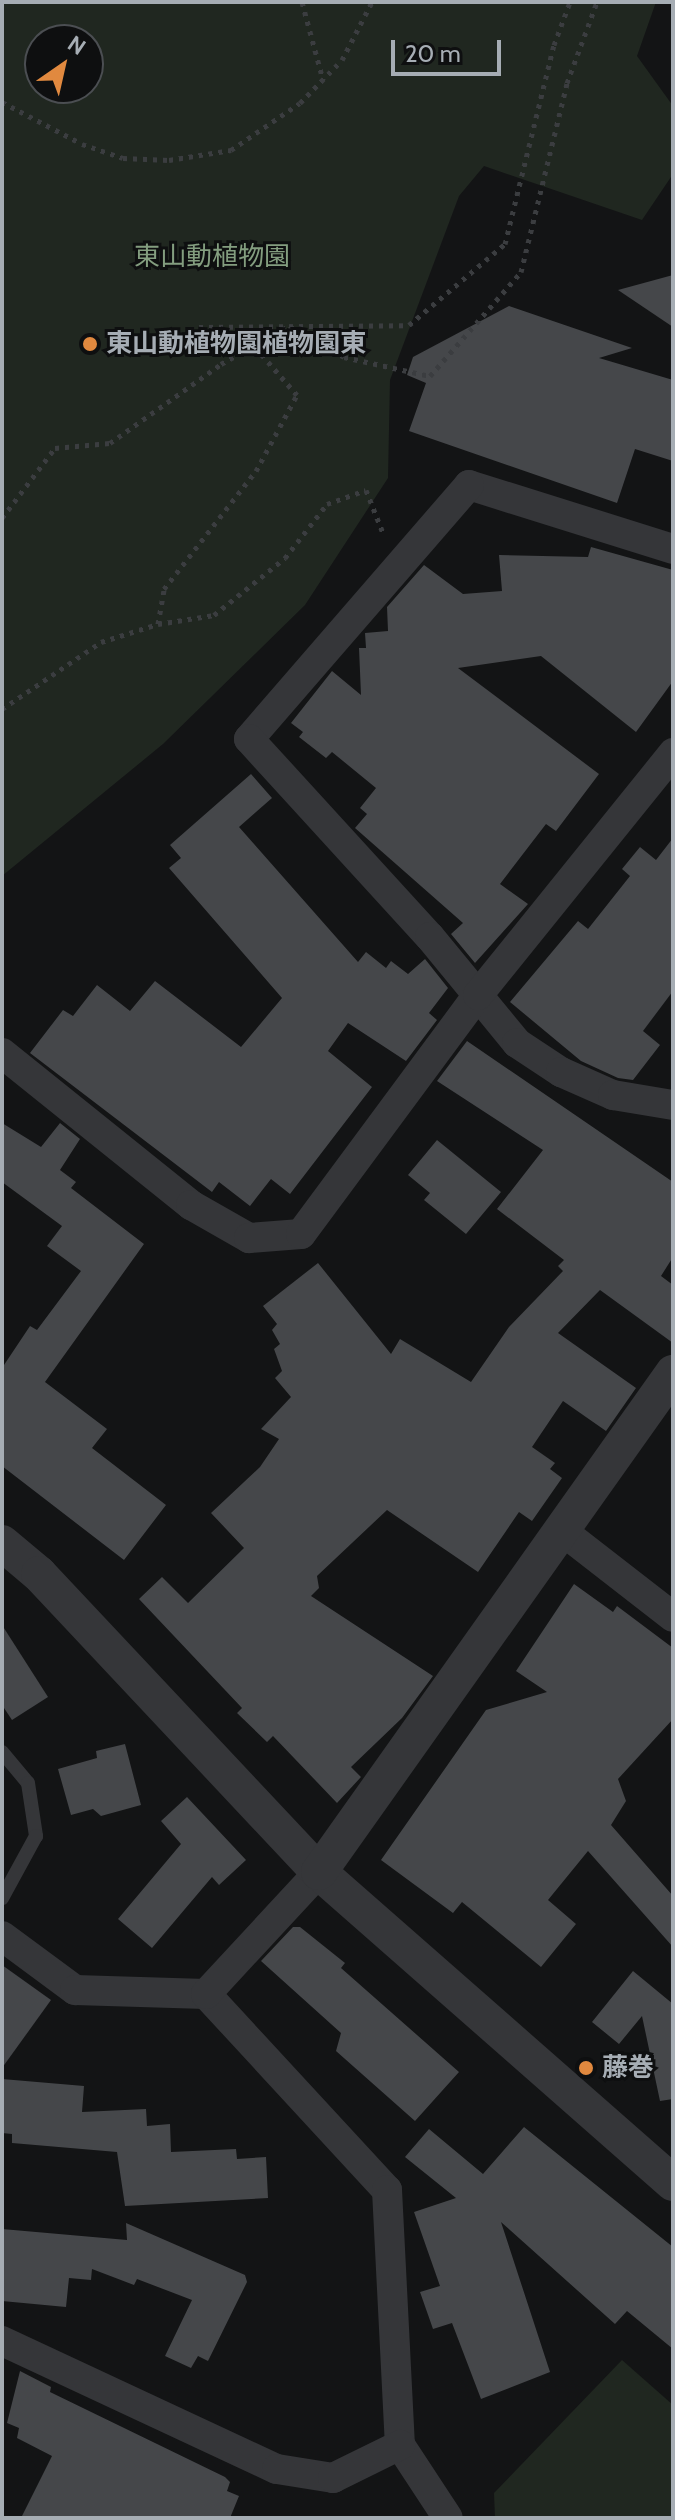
<!DOCTYPE html>
<html>
<head>
<meta charset="utf-8">
<style>
	body { margin:0 }
	#map { position:relative; width:675px; height:2520px; overflow:hidden; background:#131415; font-family:Cabin,"Noto Sans JP",sans-serif }
	div>[style] { position:absolute }
	[style*='--x'] { left:calc(var(--x)*1px); top:calc(var(--y)*1px); width:calc(var(--w)*1px); rotate:calc(var(--a)*1deg) }
	.green>* { inset:0; background:#202720 }
	.building>* { inset:0; background:#45474a }
	.path>* { height:5px; margin-top:-2.5px; transform-origin:0; background:repeating-linear-gradient(90deg,#3b3d40 0 4px,transparent 0 10px) }
	.service>* { height:14px; margin:-7px; padding:0 7px; transform-origin:7px; border-radius:7px; background:#353639 }
	.minor>* { height:30px; margin:-15px; padding:0 15px; transform-origin:15px; border-radius:15px; background:#353639 }
	.tertiary>* { height:36px; margin:-18px; padding:0 18px; transform-origin:18px; border-radius:18px; background:#353639 }
	.dots>* { width:22px; height:22px; translate:-50% -50%; box-sizing:border-box; border:4px solid #0e0f10; border-radius:50% }
	span { translate:-50% -50%; white-space:nowrap; text-align:center; line-height:1.15; -webkit-text-stroke:6px #0e0f10; paint-order:stroke }
	.park-label { font-size:26px; color:#839d7f }
	.poi-label { font-size:26px; color:#a6adb4; font-weight:700 }
	.left { translate:0 -50%; text-align:left }
	.frame { position:absolute; inset:0; border:4px solid #a6adb4; pointer-events:none }
	.north { position:absolute; left:24px; top:24px; width:80px; height:80px; box-sizing:border-box; background:#0e0f10; border:2px solid #4b4e52; border-radius:50%; rotate:34deg; font-size:22px; font-weight:700; line-height:32px; text-align:center; color:#a6adb4 }
	.north::after { content:''; display:block; margin:auto; width:28px; height:36px; background:#e1893f; clip-path:polygon(50% 0,100% 100%,50% 72%,0 100%) }
	.scale { position:absolute; left:391px; top:40px; width:110px; height:36px; box-sizing:border-box; border:4px solid #a6adb4; border-top:0; padding-left:10px; font-size:24px; line-height:28px; white-space:nowrap; color:#a6adb4; -webkit-text-stroke:6px #0e0f10; paint-order:stroke }
</style>
</head>
<body>
<div id="map">
	<div class="green">
		<div style="clip-path:polygon(evenodd,2px 2px,656px 2px,637px 56px,673px 106px,673px 174px,642px 220px,484px 166px,459px 196px,390px 380px,388px 478px,305px 605px,163px 744px,2px 876px,2px 2px,40px 40px,88px 40px,88px 88px,40px 88px,40px 40px)"></div>
		<div style="clip-path:polygon(622px 2360px,673px 2405px,673px 2518px,495px 2518px,494px 2493px)"></div>
	</div>
	<div class="building">
		<div style="clip-path:polygon(673px 275px,673px 327px,618px 290px)"></div>
		<div style="clip-path:polygon(509px 306px,632px 348px,599px 358px,673px 380px,673px 461px,635px 449px,617px 503px,409px 431px,426px 383px,407px 375px,413px 357px)"></div>
		<div style="clip-path:polygon(591px 547px,673px 570px,673px 681px,636px 732px,541px 656px,458px 668px,599px 774px,556px 831px,546px 824px,500px 884px,528px 904px,475px 963px,451px 934px,463px 923px,355px 828px,367px 814px,360px 808px,376px 788px,332px 752px,326px 758px,299px 737px,303px 732px,291px 723px,332px 671px,361px 695px,359px 648px,366px 648px,365px 633px,388px 631px,387px 607px,424px 565px,463px 594px,502px 591px,499px 555px,588px 557px)"></div>
		<div style="clip-path:polygon(251px 774px,272px 798px,239px 827px,358px 962px,366px 952px,386px 968px,391px 961px,408px 974px,425px 959px,448px 988px,429px 1013px,437px 1020px,406px 1061px,348px 1023px,328px 1051px,372px 1087px,290px 1194px,271px 1179px,250px 1206px,219px 1182px,212px 1192px,30px 1053px,63px 1010px,73px 1016px,97px 985px,130px 1011px,155px 981px,241px 1047px,282px 998px,169px 868px,181px 858px,170px 845px)"></div>
		<div style="clip-path:polygon(673px 838px,673px 991px,643px 1031px,660px 1045px,633px 1080px,618px 1078px,581px 1061px,510px 1002px,578px 921px,588px 929px,630px 876px,622px 869px,640px 847px,656px 860px)"></div>
		<div style="clip-path:polygon(467px 1041px,673px 1182px,673px 1257px,661px 1276px,673px 1285px,673px 1343px,600px 1290px,558px 1333px,636px 1388px,606px 1431px,563px 1401px,532px 1447px,555px 1463px,550px 1469px,562px 1478px,532px 1521px,519px 1512px,478px 1572px,387px 1510px,317px 1576px,319px 1588px,311px 1596px,433px 1676px,402px 1718px,351px 1767px,361px 1777px,337px 1803px,273px 1736px,267px 1742px,237px 1713px,242px 1708px,139px 1599px,162px 1577px,188px 1603px,244px 1548px,211px 1513px,260px 1467px,279px 1439px,261px 1429px,291px 1397px,275px 1378px,282px 1371px,274px 1349px,280px 1344px,272px 1330px,277px 1324px,263px 1306px,318px 1263px,391px 1354px,400px 1339px,471px 1382px,509px 1327px,563px 1271px,558px 1266px,564px 1260px,497px 1209px,543px 1150px,437px 1081px)"></div>
		<div style="clip-path:polygon(2px 1123px,41px 1147px,60px 1123px,80px 1139px,60px 1170px,76px 1182px,71px 1188px,144px 1244px,45px 1382px,107px 1429px,92px 1448px,166px 1505px,124px 1560px,2px 1466px,2px 1368px,30px 1326px,37px 1330px,81px 1271px,47px 1246px,62px 1226px,2px 1182px)"></div>
		<div style="clip-path:polygon(437px 1140px,501px 1192px,466px 1234px,424px 1200px,430px 1193px,408px 1175px)"></div>
		<div style="clip-path:polygon(574px 1584px,613px 1612px,617px 1606px,673px 1648px,673px 1719px,618px 1779px,626px 1801px,611px 1825px,673px 1896px,673px 1947px,588px 1851px,548px 1900px,576px 1924px,541px 1967px,462px 1902px,453px 1913px,381px 1860px,486px 1710px,547px 1692px,516px 1671px)"></div>
		<div style="clip-path:polygon(2px 1625px,48px 1697px,12px 1720px,2px 1705px)"></div>
		<div style="clip-path:polygon(125px 1744px,141px 1805px,101px 1816px,93px 1809px,71px 1815px,58px 1769px,97px 1758px,96px 1751px)"></div>
		<div style="clip-path:polygon(187px 1797px,246px 1860px,219px 1885px,212px 1877px,152px 1948px,118px 1919px,181px 1844px,161px 1821px)"></div>
		<div style="clip-path:polygon(293px 1927px,300px 1927px,345px 1963px,341px 1968px,459px 2072px,415px 2121px,336px 2051px,341px 2033px,261px 1961px)"></div>
		<div style="clip-path:polygon(2px 1965px,51px 2000px,2px 2068px)"></div>
		<div style="clip-path:polygon(633px 1971px,673px 2004px,673px 2099px,660px 2101px,642px 2016px,619px 2044px,592px 2022px)"></div>
		<div style="clip-path:polygon(2px 2079px,84px 2086px,82px 2112px,146px 2109px,147px 2126px,170px 2124px,171px 2152px,236px 2149px,237px 2159px,266px 2157px,268px 2198px,125px 2206px,117px 2152px,12px 2143px,12px 2134px,2px 2133px)"></div>
		<div style="clip-path:polygon(524px 2127px,673px 2247px,673px 2349px,627px 2311px,615px 2324px,501px 2222px,550px 2372px,481px 2399px,452px 2323px,433px 2329px,420px 2292px,440px 2286px,414px 2212px,456px 2198px,405px 2157px,429px 2129px,483px 2174px)"></div>
		<div style="clip-path:polygon(126px 2223px,245px 2275px,247px 2282px,208px 2361px,198px 2356px,191px 2368px,165px 2356px,192px 2300px,137px 2279px,134px 2285px,92px 2269px,91px 2280px,69px 2278px,66px 2307px,2px 2301px,2px 2229px,127px 2240px)"></div>
		<div style="clip-path:polygon(20px 2371px,51px 2387px,50px 2392px,225px 2477px,230px 2482px,227px 2491px,239px 2496px,230px 2518px,21px 2518px,52px 2456px,17px 2438px,19px 2428px,7px 2423px)"></div>
	</div>
	<div class="path">
		<div style="--x:302;--y:2;--w:81;--a:74.9"></div>
		<div style="--x:2;--y:102;--w:90;--a:27.7"></div>
		<div style="--x:82;--y:144;--w:43;--a:18.9"></div>
		<div style="--x:123;--y:158;--w:46;--a:2.5"></div>
		<div style="--x:169;--y:160;--w:63;--a:-9.2"></div>
		<div style="--x:231;--y:150;--w:83;--a:-34.3"></div>
		<div style="--x:300;--y:103;--w:60;--a:-45.7"></div>
		<div style="--x:342;--y:60;--w:65;--a:-62.7"></div>
		<div style="--x:199;--y:327;--w:210;--a:-0.5"></div>
		<div style="--x:409;--y:325;--w:126;--a:-40.2"></div>
		<div style="--x:505;--y:244;--w:205;--a:-76.2"></div>
		<div style="--x:554;--y:45;--w:46;--a:-69.6"></div>
		<div style="--x:2;--y:518;--w:88;--a:-52.9"></div>
		<div style="--x:55;--y:448;--w:55;--a:-5.2"></div>
		<div style="--x:110;--y:443;--w:136;--a:-35.4"></div>
		<div style="--x:221;--y:364;--w:78;--a:-29.2"></div>
		<div style="--x:289;--y:326;--w:63;--a:29.4"></div>
		<div style="--x:344;--y:357;--w:88;--a:12.5"></div>
		<div style="--x:430;--y:376;--w:138;--a:-48.8"></div>
		<div style="--x:521;--y:272;--w:195;--a:-76.3"></div>
		<div style="--x:567;--y:83;--w:86;--a:-69.7"></div>
		<div style="--x:158;--y:624;--w:36;--a:-80"></div>
		<div style="--x:164;--y:589;--w:150;--a:-52.1"></div>
		<div style="--x:256;--y:471;--w:86;--a:-61.7"></div>
		<div style="--x:297;--y:395;--w:62;--a:-131.1"></div>
		<div style="--x:2;--y:709;--w:120;--a:-34.1"></div>
		<div style="--x:101;--y:642;--w:60;--a:-17.5"></div>
		<div style="--x:158;--y:624;--w:57;--a:-9.1"></div>
		<div style="--x:214;--y:615;--w:91;--a:-38.8"></div>
		<div style="--x:285;--y:558;--w:68;--a:-52.1"></div>
		<div style="--x:327;--y:504;--w:41;--a:-19.7"></div>
		<div style="--x:366;--y:490;--w:46;--a:68.4"></div>
	</div>
	<div class="service">
		<div style="--x:2;--y:1752;--w:40;--a:50"></div>
		<div style="--x:28;--y:1783;--w:54;--a:81.4"></div>
		<div style="--x:36;--y:1836;--w:71;--a:118.7"></div>
	</div>
	<div class="minor">
		<div style="--x:673;--y:549;--w:214;--a:-162.6"></div>
		<div style="--x:469;--y:485;--w:336;--a:130.9"></div>
		<div style="--x:249;--y:739;--w:268;--a:47.6"></div>
		<div style="--x:430;--y:937;--w:137;--a:50.6"></div>
		<div style="--x:517;--y:1043;--w:53;--a:33.4"></div>
		<div style="--x:561;--y:1072;--w:57;--a:23.9"></div>
		<div style="--x:613;--y:1095;--w:61;--a:9.5"></div>
		<div style="--x:2;--y:1053;--w:243;--a:38.8"></div>
		<div style="--x:191;--y:1205;--w:67;--a:29.6"></div>
		<div style="--x:249;--y:1238;--w:52;--a:-4.4"></div>
		<div style="--x:301;--y:1234;--w:297;--a:-53.5"></div>
		<div style="--x:478;--y:995;--w:311;--a:-51.1"></div>
		<div style="--x:561;--y:1530;--w:142;--a:37.8"></div>
		<div style="--x:2;--y:1936;--w:91;--a:36.5"></div>
		<div style="--x:75;--y:1990;--w:131;--a:1.7"></div>
		<div style="--x:206;--y:1994;--w:267;--a:47.3"></div>
		<div style="--x:387;--y:2190;--w:255;--a:87.1"></div>
		<div style="--x:400;--y:2445;--w:87;--a:56.7"></div>
		<div style="--x:206;--y:1994;--w:166;--a:-47.2"></div>
		<div style="--x:2;--y:2341;--w:303;--a:25"></div>
		<div style="--x:277;--y:2469;--w:57;--a:9.1"></div>
		<div style="--x:333;--y:2478;--w:75;--a:-26.2"></div>
	</div>
	<div class="tertiary">
		<div style="--x:2;--y:1543;--w:48;--a:40"></div>
		<div style="--x:39;--y:1574;--w:409;--a:46.8"></div>
		<div style="--x:319;--y:1872;--w:471;--a:41.3"></div>
		<div style="--x:319;--y:1872;--w:612;--a:-54.65"></div>
	</div>
	<div class="dots">
		<div style="left:90px;top:344px;background:#e1893f"></div>
		<div style="left:586px;top:2068px;background:#e1893f"></div>
	</div>
	<div class="park-label">
		<span style="left:212px;top:257px">東山動植物園</span>
	</div>
	<div class="poi-label">
		<span class="left" style="left:106px;top:344px">東山動植物園植物園東</span>
		<span class="left" style="left:602px;top:2068px">藤巻</span>
	</div>
	<div class="frame"></div>
	<div class="north">N</div>
	<div class="scale">20 m</div>
</div>
</body>
</html>
